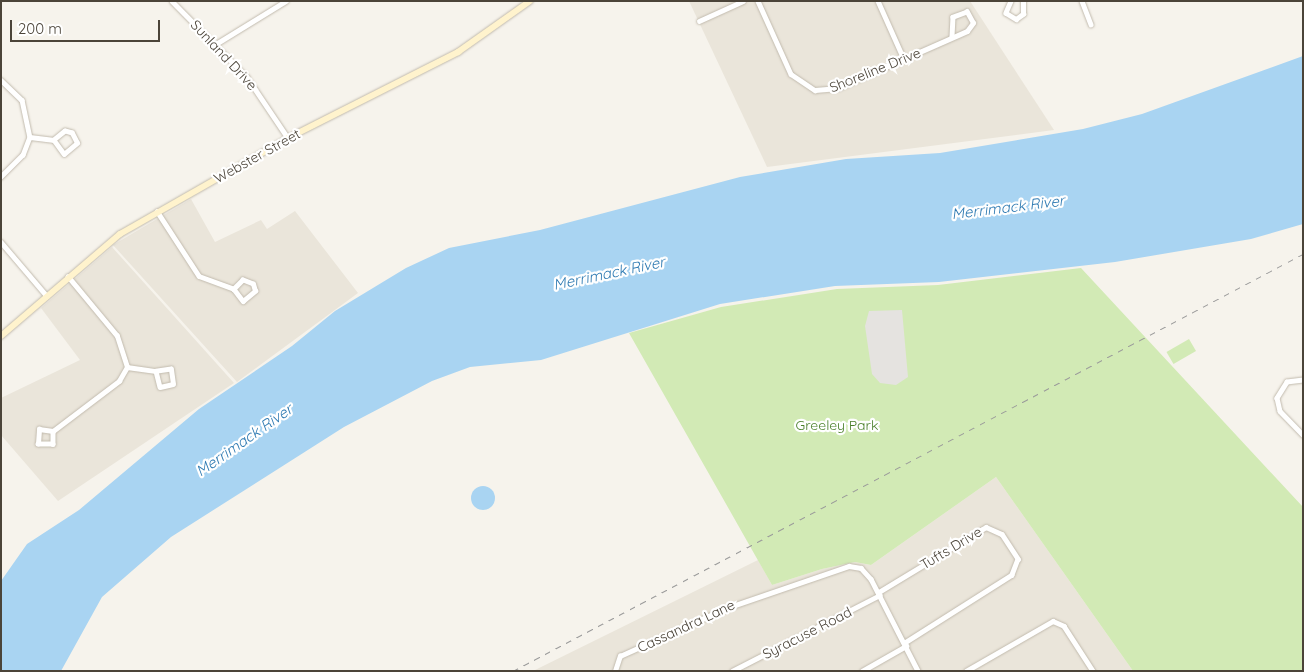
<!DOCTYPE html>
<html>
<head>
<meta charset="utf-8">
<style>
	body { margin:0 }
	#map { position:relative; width:1304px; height:672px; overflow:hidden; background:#f6f3ec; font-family:Quicksand,sans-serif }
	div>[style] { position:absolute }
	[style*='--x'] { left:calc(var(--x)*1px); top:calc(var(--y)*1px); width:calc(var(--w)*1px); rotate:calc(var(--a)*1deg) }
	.residential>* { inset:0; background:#eae5da }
	.green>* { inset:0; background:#d2eab5; transform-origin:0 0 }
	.parking>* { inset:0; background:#e5e3e0 }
	.water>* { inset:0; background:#a9d4f2 }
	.round { border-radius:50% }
	.roads { filter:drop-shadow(0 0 1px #c2bbae) drop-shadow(0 0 1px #c2bbae) }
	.minor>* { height:4.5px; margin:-2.25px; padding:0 2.25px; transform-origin:2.25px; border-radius:2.25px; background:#fff }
	.secondary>* { height:6px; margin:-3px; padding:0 3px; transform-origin:3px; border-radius:3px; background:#fff3cd }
	.rail>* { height:1px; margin-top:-0.5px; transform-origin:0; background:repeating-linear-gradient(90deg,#9a9a9a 0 6px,transparent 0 12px) }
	span { translate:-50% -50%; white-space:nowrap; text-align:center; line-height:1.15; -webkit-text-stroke:4.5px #fff; paint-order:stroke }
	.street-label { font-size:14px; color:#4b4439 }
	.park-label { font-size:14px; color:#4a7f2a }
	.water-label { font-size:15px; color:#2e7ab2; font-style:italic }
	.frame { position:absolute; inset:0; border:2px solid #4b4439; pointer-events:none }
	.scale { position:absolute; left:10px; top:20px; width:150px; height:22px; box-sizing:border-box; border:2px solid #4b4439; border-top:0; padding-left:6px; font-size:15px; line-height:18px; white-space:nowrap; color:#4b4439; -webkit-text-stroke:4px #fff; paint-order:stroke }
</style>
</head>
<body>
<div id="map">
	<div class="residential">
		<div style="clip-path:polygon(689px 1px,970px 1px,1054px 130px,767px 167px)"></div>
		<div style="clip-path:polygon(191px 199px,215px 242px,261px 220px,267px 229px,295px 211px,358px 293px,237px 382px,113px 245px)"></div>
		<div style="clip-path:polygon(112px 247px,234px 383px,58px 501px,1px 435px,1px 398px,80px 360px,41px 308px)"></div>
		<div style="clip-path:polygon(996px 477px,1133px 671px,533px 671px,758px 560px,772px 585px,822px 569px,855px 562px,871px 565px)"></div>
	</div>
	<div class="green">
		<div style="clip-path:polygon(1081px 268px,1303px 507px,1303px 671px,1133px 671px,996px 477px,871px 565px,855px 562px,822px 569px,772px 585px,629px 333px,721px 307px,837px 289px,938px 285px)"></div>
		<div style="left:1189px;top:339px;width:14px;height:26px;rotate:60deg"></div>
	</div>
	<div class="parking">
		<div style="clip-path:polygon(902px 310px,908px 377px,896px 385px,880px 383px,872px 374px,865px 326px,869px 311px)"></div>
	</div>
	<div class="water">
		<div style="clip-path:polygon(1303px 56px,1303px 224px,1251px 239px,1115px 262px,939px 282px,835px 286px,720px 304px,541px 360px,470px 367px,432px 381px,344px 427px,171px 537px,102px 597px,61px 671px,1px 671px,1px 581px,27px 544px,79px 510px,199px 409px,292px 346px,335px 311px,406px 268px,449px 248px,540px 230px,740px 177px,846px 159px,940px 153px,1083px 129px,1142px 114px)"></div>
		<div class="round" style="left:471px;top:486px;width:24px;height:24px"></div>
	</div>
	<div class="roads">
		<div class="minor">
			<div style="--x:172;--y:1;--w:107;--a:45.4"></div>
			<div style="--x:247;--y:77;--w:73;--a:56.1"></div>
			<div style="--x:758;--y:1;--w:80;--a:65.7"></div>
			<div style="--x:791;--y:74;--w:29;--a:34"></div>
			<div style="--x:815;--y:90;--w:23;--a:-5"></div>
			<div style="--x:838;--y:88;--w:141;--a:-23.8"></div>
			<div style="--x:967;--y:31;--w:10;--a:-53"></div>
			<div style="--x:973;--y:23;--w:13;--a:-119"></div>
			<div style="--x:967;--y:12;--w:15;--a:160"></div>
			<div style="--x:953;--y:17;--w:20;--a:93"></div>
			<div style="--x:878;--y:1;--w:64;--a:65.9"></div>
			<div style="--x:1011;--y:1;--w:13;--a:113"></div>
			<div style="--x:1006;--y:13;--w:12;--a:31"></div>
			<div style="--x:1016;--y:19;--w:9;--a:-36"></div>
			<div style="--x:1023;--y:14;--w:13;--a:-90"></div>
			<div style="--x:1082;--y:1;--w:25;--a:69"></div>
			<div style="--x:699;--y:21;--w:48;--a:-24.4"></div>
			<div style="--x:216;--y:44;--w:82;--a:-31.6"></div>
			<div style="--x:1;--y:80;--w:29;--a:44"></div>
			<div style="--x:22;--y:100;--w:38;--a:78"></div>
			<div style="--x:30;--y:137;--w:19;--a:111"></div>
			<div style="--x:23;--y:155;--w:31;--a:135"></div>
			<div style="--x:30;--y:137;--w:24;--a:7"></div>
			<div style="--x:54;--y:140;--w:17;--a:54"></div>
			<div style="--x:64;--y:154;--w:17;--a:-40"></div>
			<div style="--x:77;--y:143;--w:11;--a:-117"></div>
			<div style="--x:72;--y:133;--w:7;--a:-164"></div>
			<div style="--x:65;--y:131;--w:14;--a:141"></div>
			<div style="--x:157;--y:211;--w:77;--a:57.1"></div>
			<div style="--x:199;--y:276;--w:37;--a:20"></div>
			<div style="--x:234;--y:289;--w:15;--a:53"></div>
			<div style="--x:243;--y:301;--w:16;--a:-40"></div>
			<div style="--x:255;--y:291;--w:7;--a:-106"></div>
			<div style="--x:253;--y:284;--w:11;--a:-158"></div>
			<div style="--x:243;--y:280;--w:13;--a:135"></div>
			<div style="--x:1;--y:242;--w:71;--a:49.6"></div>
			<div style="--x:127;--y:367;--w:29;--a:8"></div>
			<div style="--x:156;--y:371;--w:16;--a:76"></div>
			<div style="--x:160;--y:387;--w:13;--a:-13"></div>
			<div style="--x:173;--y:384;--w:15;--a:-98"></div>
			<div style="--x:171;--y:369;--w:15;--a:172"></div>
			<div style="--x:1303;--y:380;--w:16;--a:173"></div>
			<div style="--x:1287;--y:382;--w:19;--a:122"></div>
			<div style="--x:1277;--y:398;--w:13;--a:77"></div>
			<div style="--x:1280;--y:411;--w:33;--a:46"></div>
			<div style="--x:53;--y:431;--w:13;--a:90"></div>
			<div style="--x:53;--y:444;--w:15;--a:180"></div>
			<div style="--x:38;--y:444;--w:15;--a:-86"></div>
			<div style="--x:39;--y:429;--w:14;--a:8"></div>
			<div style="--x:53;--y:431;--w:83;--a:-37.1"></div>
			<div style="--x:119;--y:381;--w:16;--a:-60"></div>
			<div style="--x:127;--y:367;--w:33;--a:-108"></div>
			<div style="--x:117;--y:336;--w:77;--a:-129.7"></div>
			<div style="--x:879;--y:592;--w:125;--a:-31.3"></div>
			<div style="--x:986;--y:527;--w:17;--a:24"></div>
			<div style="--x:1002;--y:534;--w:30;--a:57"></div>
			<div style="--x:1018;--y:559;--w:17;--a:111"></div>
			<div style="--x:1012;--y:575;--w:127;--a:147.6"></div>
			<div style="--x:615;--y:671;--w:16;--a:-72"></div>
			<div style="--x:620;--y:656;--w:114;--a:-24.3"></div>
			<div style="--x:724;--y:609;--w:132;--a:-19"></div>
			<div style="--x:849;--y:566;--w:12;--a:9"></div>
			<div style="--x:861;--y:568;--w:15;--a:48"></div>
			<div style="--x:871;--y:579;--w:103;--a:62.9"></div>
			<div style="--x:732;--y:671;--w:166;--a:-27.2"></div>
			<div style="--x:862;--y:671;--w:51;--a:-29.6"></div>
			<div style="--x:966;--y:671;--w:100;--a:-29.9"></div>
			<div style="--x:1053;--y:621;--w:12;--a:24"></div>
			<div style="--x:1064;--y:626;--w:54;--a:57.2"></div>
		</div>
		<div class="secondary">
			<div style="--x:1;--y:336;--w:157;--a:-40.6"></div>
			<div style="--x:120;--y:234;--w:193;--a:-29.7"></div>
			<div style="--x:288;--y:138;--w:191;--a:-26.8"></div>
			<div style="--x:458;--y:52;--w:88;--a:-35.3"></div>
		</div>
	</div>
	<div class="rail">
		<div style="--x:513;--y:671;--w:893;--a:-27.83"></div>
	</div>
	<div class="street-label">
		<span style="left:224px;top:55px;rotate:47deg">Sunland Drive</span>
		<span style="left:875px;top:70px;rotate:-22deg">Shoreline Drive</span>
		<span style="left:257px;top:156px;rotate:-29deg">Webster Street</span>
		<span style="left:951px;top:548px;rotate:-31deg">Tufts Drive</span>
		<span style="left:686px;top:626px;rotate:-25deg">Cassandra Lane</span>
		<span style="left:807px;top:633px;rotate:-27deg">Syracuse Road</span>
	</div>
	<div class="park-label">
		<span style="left:837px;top:425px">Greeley Park</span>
	</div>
	<div class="water-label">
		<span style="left:1008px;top:207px;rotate:-7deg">Merrimack River</span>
		<span style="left:609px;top:273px;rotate:-12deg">Merrimack River</span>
		<span style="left:244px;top:440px;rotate:-35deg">Merrimack River</span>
	</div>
	<div class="frame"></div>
	<div class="scale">200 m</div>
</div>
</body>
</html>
